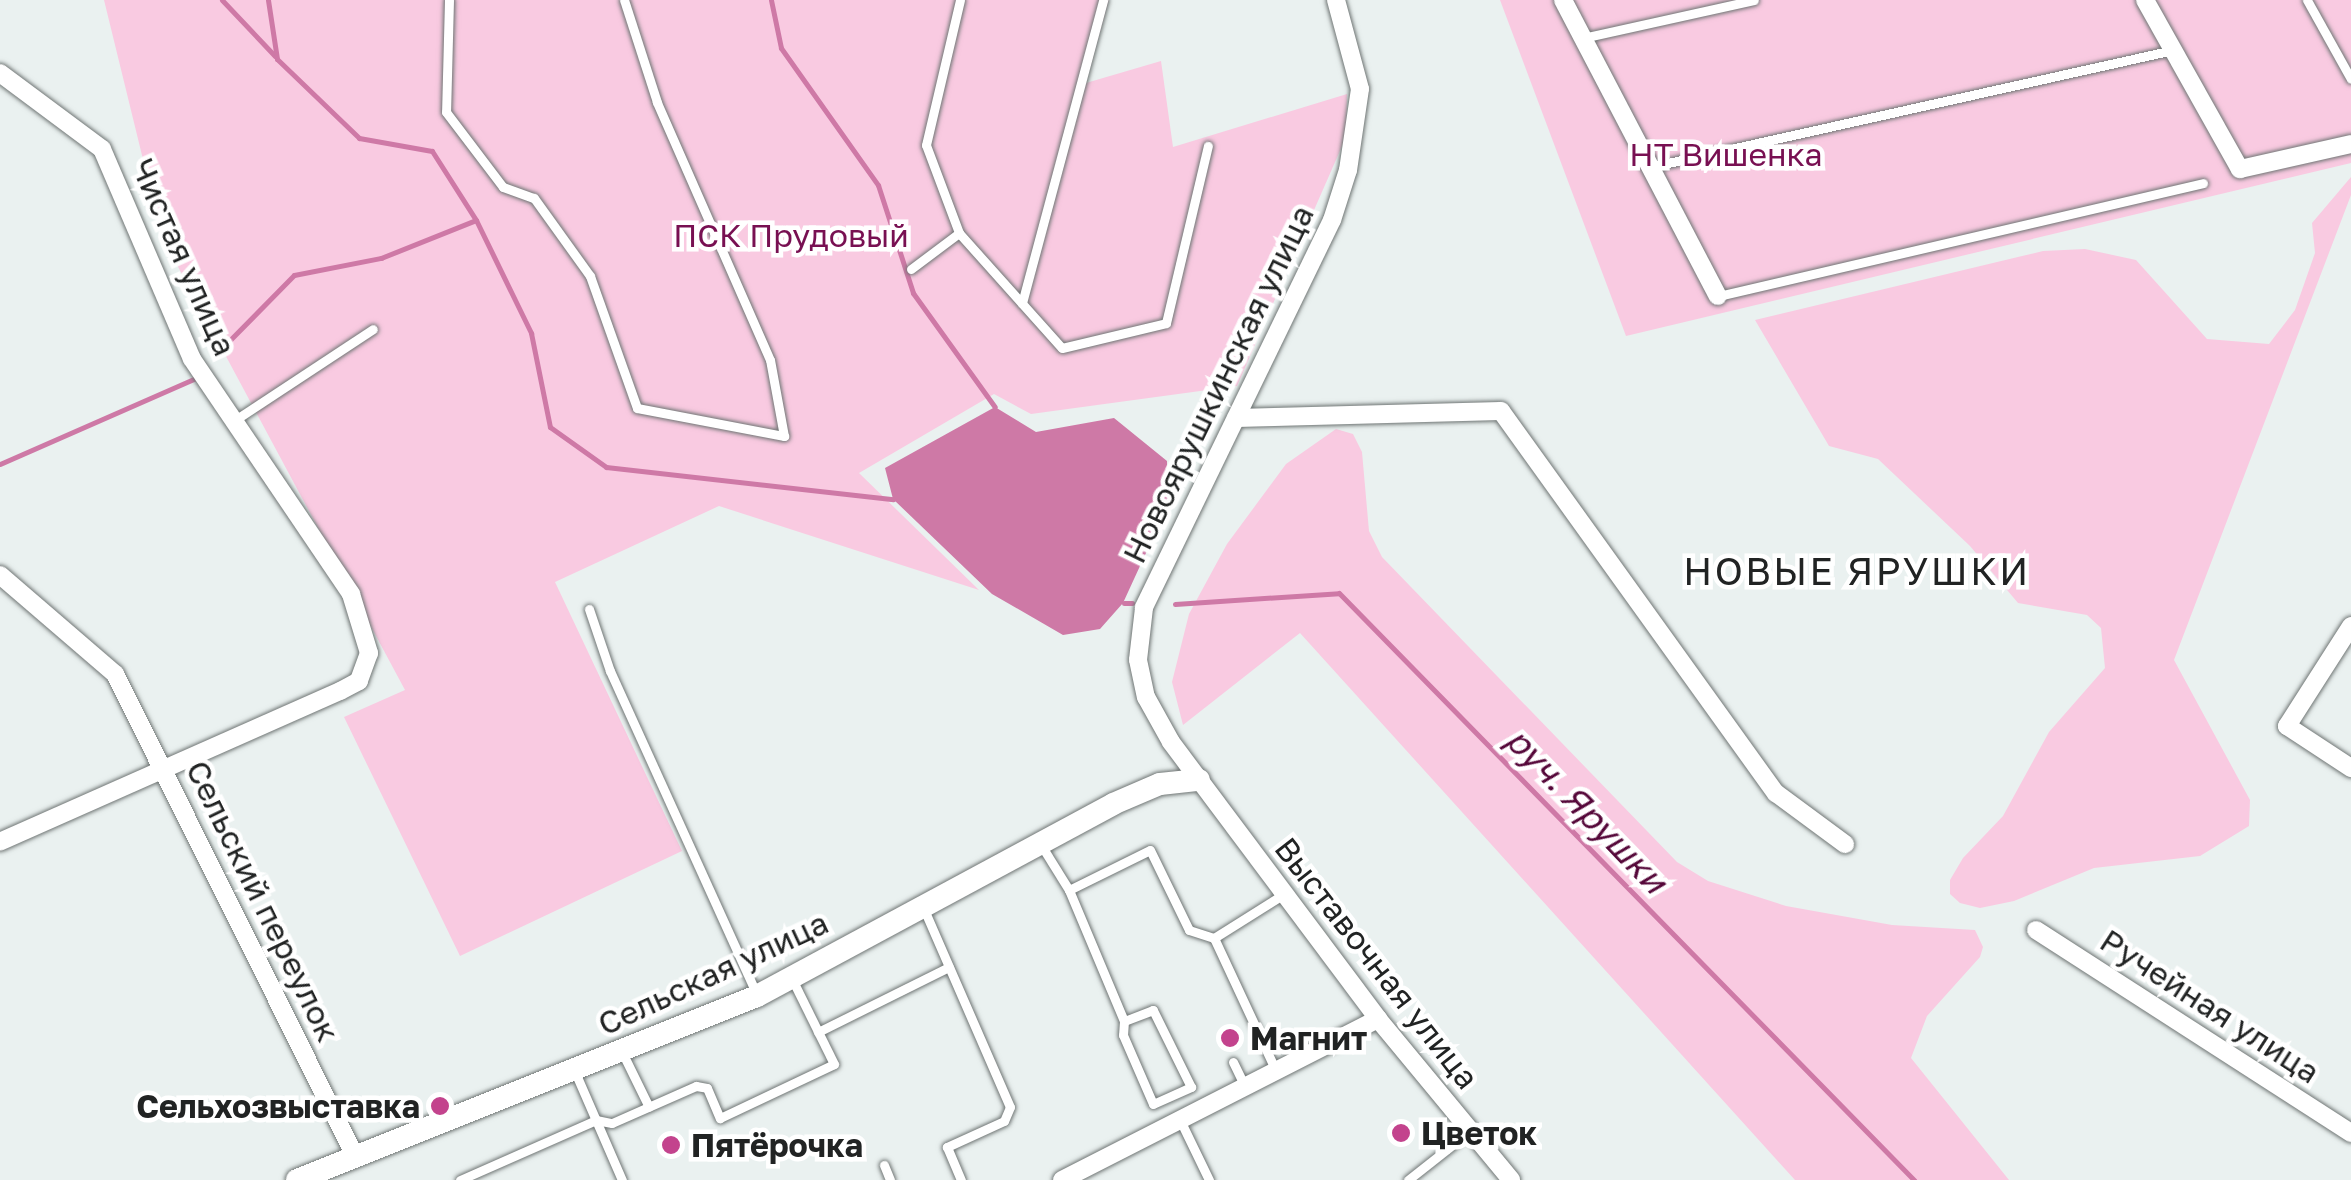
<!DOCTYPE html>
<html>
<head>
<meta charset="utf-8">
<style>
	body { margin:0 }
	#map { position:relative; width:2351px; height:1180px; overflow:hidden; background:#eaf1f0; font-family:"Golos Text",sans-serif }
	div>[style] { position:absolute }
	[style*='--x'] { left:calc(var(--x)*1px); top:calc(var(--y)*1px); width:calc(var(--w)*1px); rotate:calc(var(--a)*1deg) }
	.green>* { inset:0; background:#f9cae1 }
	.water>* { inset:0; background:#ce79a6 }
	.stream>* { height:5px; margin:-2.5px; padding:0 2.5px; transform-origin:2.5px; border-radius:2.5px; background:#ce79a6 }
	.roads { filter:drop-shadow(0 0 2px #6f7574) drop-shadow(0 0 2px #6f7574) }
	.service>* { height:9px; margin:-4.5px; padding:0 4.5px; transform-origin:4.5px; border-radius:4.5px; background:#fff }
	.minor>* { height:18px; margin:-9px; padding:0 9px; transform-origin:9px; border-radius:9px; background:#fff }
	.tertiary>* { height:22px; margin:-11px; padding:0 11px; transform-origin:11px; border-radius:11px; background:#fff }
	.dots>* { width:28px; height:28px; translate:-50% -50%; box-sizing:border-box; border:5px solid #fff; border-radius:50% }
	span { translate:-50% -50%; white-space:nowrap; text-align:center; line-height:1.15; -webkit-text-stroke:9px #fff; paint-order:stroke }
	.park-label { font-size:32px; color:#781052 }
	.street-label { font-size:32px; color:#212323 }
	.poi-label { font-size:32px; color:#212323; font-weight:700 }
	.left { translate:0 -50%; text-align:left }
	.right { translate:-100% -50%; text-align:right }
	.water-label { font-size:35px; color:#550739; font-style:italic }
	.quarter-label { font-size:38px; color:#212323; letter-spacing:2.5px }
</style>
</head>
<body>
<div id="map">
	<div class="green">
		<div style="clip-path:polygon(104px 0,1109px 0,1086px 83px,1161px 61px,1173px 147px,1347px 94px,1346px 137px,1237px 386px,1031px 414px,994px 394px,859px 473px,979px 590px,719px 506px,555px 582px,682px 851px,460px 956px,344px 717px,405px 690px,162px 237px)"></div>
		<div style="clip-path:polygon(1500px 0,2351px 0,2351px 163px,1626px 336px)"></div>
		<div style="clip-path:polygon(2351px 177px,2351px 195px,2174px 660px,2250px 800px,2249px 826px,2200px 856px,2094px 868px,2014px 901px,1980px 908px,1960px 903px,1950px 894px,1950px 880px,1963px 858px,2003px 816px,2049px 732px,2105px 668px,2101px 628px,2087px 615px,2018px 603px,1970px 546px,1878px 459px,1829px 446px,1755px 320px,2043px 251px,2085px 249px,2136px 260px,2207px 339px,2269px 344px,2295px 310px,2315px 253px,2312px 223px)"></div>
		<div style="clip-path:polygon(1336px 429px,1353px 434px,1362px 452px,1369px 531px,1382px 557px,1677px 862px,1708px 881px,1786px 906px,1892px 925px,1975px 930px,1983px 947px,1980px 957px,1927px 1016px,1911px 1058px,2009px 1180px,1795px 1180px,1300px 633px,1183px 725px,1172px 682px,1189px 614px,1227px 544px,1286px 464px)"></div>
	</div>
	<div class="water">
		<div style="clip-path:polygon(995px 407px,1036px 432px,1114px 418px,1167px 461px,1168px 505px,1123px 603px,1100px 629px,1063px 635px,992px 594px,893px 499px,885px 468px)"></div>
	</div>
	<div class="stream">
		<div style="--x:222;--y:0;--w:77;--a:46.6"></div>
		<div style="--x:268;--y:0;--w:60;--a:81.3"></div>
		<div style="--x:277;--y:59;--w:114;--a:43.9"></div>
		<div style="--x:359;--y:138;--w:74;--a:10.1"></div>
		<div style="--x:432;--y:151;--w:82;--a:57.5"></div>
		<div style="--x:476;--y:220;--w:126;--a:64"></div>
		<div style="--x:531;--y:333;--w:96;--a:78.6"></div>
		<div style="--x:550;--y:427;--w:69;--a:35.5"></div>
		<div style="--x:606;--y:467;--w:289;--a:6.4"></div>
		<div style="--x:771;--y:0;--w:49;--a:78.2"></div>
		<div style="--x:781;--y:48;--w:168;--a:54.7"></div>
		<div style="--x:878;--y:185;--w:114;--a:72"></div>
		<div style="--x:913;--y:293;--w:140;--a:54.3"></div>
		<div style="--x:227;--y:343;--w:95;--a:-45.4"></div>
		<div style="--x:294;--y:275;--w:89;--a:-11.1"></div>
		<div style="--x:381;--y:258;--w:102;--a:-21.8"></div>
		<div style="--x:0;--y:464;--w:214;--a:-23.7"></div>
		<div style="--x:1124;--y:603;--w:8;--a:0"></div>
		<div style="--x:1175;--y:604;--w:164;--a:-3.8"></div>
		<div style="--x:1339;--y:593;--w:822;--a:45.59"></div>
	</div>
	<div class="roads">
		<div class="service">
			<div style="--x:449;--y:0;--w:112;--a:91.5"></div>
			<div style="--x:446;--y:112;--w:94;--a:52.8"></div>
			<div style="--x:503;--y:187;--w:33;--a:20"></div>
			<div style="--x:534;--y:198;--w:96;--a:54.3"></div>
			<div style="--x:590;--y:276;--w:140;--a:70.4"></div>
			<div style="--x:637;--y:408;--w:150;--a:10.8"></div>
			<div style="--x:784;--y:436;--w:77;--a:-100.4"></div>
			<div style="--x:770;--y:360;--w:282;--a:-113.7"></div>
			<div style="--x:657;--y:102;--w:107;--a:-107.9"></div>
			<div style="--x:960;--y:0;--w:149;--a:103.2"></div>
			<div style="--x:926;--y:145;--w:94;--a:69.4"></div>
			<div style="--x:959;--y:233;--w:154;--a:48.2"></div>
			<div style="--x:1062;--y:348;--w:107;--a:-13.5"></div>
			<div style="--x:1166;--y:323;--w:182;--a:-76.7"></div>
			<div style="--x:2307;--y:0;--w:90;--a:60.9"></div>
			<div style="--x:1583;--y:38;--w:175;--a:-12.5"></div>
			<div style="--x:1650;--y:167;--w:536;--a:-12.61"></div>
			<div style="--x:911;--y:269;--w:60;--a:-36.9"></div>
			<div style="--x:1718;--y:296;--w:498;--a:-13.1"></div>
			<div style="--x:1022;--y:303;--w:314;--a:-75"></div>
			<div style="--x:235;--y:420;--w:165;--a:-33.4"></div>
			<div style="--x:589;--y:609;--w:65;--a:71.3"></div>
			<div style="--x:610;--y:671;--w:354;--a:65.6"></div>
			<div style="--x:1041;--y:845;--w:53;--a:58.1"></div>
			<div style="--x:923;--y:907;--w:218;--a:66.5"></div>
			<div style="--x:1010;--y:1107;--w:15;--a:113"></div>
			<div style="--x:1004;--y:1121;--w:63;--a:155.5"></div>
			<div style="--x:947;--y:1147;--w:36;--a:67"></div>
			<div style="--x:1214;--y:938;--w:83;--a:-32.2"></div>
			<div style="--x:1124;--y:1021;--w:14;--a:94"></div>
			<div style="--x:1123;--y:1035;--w:75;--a:66.5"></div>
			<div style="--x:1153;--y:1104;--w:42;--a:-24.1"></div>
			<div style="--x:1191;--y:1087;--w:86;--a:-116.3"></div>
			<div style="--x:1153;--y:1010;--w:31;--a:159"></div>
			<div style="--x:1124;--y:1021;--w:142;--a:-112.8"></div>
			<div style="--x:1069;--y:890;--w:90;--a:-26.3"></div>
			<div style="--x:1150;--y:850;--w:89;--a:64"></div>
			<div style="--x:1189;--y:930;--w:26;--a:18"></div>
			<div style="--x:1214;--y:938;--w:147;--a:65"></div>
			<div style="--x:818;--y:1032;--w:146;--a:-26.4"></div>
			<div style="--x:622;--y:1052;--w:61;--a:63.9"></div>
			<div style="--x:1233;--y:1062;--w:28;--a:64"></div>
			<div style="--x:575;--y:1072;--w:118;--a:66.5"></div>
			<div style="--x:1180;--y:1120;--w:67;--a:64.2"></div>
			<div style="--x:884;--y:1165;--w:16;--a:68"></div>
			<div style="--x:460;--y:1180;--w:149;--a:-23.8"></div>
			<div style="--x:596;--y:1120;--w:16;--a:11"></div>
			<div style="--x:612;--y:1123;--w:92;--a:-23.8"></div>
			<div style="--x:696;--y:1086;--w:11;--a:10"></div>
			<div style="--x:707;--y:1088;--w:33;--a:67"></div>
			<div style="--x:720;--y:1118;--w:126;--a:-25.3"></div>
			<div style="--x:834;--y:1064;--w:95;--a:-116.3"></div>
			<div style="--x:1408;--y:1180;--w:79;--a:-38.3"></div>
		</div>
		<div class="minor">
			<div style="--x:1336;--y:0;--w:92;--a:74.9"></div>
			<div style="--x:1360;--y:89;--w:82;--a:98.4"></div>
			<div style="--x:1348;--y:170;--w:52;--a:107.7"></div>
			<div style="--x:1332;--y:220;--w:431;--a:115.9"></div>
			<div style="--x:1144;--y:608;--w:52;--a:96.6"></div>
			<div style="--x:1138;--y:660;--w:38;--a:78"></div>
			<div style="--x:1146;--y:697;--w:51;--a:60.9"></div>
			<div style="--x:1171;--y:742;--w:346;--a:53.2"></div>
			<div style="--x:1378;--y:1019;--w:209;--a:50.4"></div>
			<div style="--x:1563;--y:0;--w:334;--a:62.4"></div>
			<div style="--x:2145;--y:0;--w:194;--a:60.7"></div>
			<div style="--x:2240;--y:169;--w:114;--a:-12.7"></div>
			<div style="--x:0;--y:73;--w:127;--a:36.7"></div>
			<div style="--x:102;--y:149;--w:228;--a:66.8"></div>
			<div style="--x:192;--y:359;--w:284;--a:55.9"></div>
			<div style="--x:351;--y:594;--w:62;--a:73"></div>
			<div style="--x:369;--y:653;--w:30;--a:110"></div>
			<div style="--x:359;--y:681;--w:21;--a:152"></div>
			<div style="--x:340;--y:691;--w:372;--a:156.1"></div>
			<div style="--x:1236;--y:418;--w:265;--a:-1.5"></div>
			<div style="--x:1501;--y:411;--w:471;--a:54.3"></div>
			<div style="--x:1776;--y:793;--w:86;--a:36.5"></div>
			<div style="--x:0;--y:575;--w:152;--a:40.7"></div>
			<div style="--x:115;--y:674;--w:538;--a:63.53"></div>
			<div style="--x:2351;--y:626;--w:119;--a:122.6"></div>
			<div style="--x:2287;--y:726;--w:77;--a:33.3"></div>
			<div style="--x:2036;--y:930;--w:375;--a:32.8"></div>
			<div style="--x:1062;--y:1180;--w:355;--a:-27"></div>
		</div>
		<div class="tertiary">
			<div style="--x:297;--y:1180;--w:495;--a:-21.8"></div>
			<div style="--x:757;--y:996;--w:404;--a:-28.3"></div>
			<div style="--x:1113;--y:804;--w:51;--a:-23.1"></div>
			<div style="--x:1160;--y:784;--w:39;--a:-6"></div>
		</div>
	</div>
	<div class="dots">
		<div style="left:1230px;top:1038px;background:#c3438d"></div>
		<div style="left:440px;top:1106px;background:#c3438d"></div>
		<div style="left:1401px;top:1133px;background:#c3438d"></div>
		<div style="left:671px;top:1145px;background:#c3438d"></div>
	</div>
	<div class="park-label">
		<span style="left:1726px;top:154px">НТ Вишенка</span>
		<span style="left:791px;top:235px">ПСК Прудовый</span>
	</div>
	<div class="street-label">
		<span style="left:184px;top:257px;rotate:66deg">Чистая улица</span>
		<span style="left:1218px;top:384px;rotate:-64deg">Новоярушкинская улица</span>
		<span style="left:263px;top:901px;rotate:64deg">Сельский переулок</span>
		<span style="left:1377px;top:963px;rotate:52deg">Выставочная улица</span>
		<span style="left:713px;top:973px;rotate:-25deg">Сельская улица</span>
		<span style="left:2210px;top:1006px;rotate:33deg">Ручейная улица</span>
	</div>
	<div class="poi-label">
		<span class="left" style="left:1250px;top:1038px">Магнит</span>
		<span class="right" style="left:420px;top:1106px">Сельхозвыставка</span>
		<span class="left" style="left:1421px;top:1133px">Цветок</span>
		<span class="left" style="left:691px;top:1145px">Пятёрочка</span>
	</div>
	<div class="water-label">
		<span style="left:1587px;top:810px;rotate:46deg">руч. Ярушки</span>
	</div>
	<div class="quarter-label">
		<span style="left:1857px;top:571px">НОВЫЕ ЯРУШКИ</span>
	</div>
</div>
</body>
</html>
